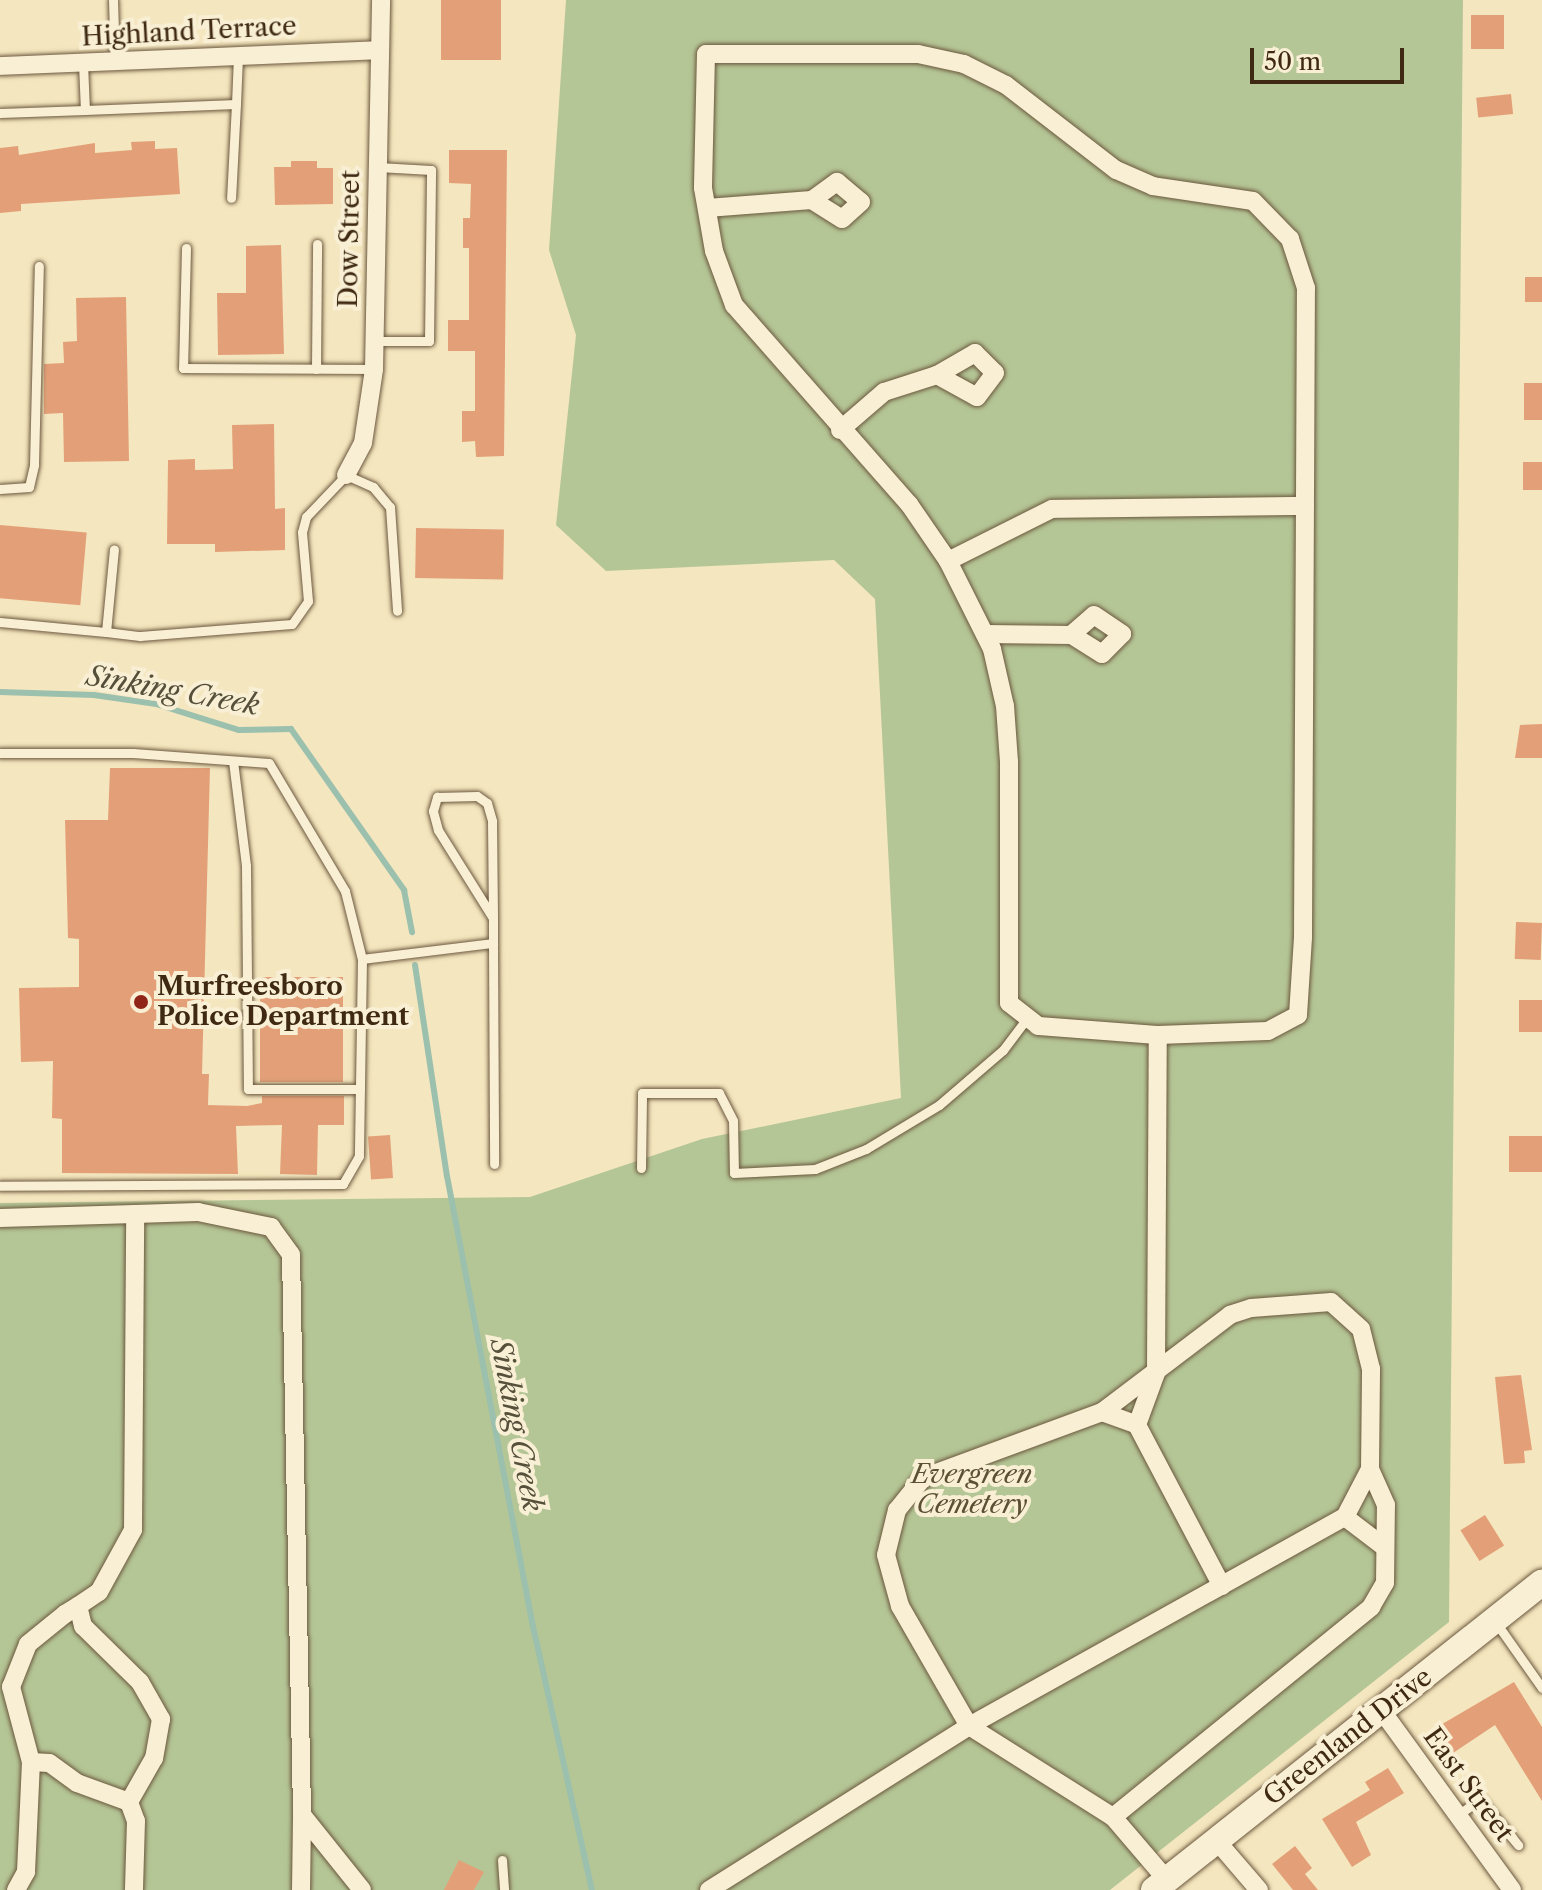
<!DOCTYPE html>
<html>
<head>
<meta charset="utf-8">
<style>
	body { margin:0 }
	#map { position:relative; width:1542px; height:1890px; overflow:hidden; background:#f4e6be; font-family:"Libre Caslon Text",serif }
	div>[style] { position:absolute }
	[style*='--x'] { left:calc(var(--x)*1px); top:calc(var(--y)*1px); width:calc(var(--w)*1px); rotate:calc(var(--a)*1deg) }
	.green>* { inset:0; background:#b5c696 }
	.stream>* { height:6px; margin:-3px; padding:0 3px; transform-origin:3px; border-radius:3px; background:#9cc0ae }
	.building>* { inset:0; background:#e3a078; transform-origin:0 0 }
	.roads { filter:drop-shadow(0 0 2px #6c583e) drop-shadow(0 0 2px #6c583e) }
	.lane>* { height:9px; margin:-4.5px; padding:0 4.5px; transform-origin:4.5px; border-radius:4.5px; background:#f8efd5 }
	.street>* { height:18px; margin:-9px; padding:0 9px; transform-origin:9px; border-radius:9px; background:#f8efd5 }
	.secondary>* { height:26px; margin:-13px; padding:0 13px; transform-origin:13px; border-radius:13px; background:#f8efd5 }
	.dots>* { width:22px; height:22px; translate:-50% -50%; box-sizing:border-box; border:4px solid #f8efd5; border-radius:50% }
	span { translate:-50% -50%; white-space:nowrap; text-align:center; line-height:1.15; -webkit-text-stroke:8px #f8efd5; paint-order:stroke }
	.street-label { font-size:26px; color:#3f2913 }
	.poi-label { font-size:26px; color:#3f2913; font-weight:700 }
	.left { translate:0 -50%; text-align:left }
	.park-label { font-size:26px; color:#5c5034; font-style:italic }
	.water-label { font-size:28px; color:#564f3a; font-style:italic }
	.scale { position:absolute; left:1250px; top:48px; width:154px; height:36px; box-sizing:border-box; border:4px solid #3f2913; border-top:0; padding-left:10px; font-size:24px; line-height:28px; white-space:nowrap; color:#3f2913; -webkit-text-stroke:6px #f8efd5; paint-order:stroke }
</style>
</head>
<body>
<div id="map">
	<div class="green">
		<div style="clip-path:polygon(566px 0,1463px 0,1449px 1622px,1110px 1890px,0 1890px,0 1203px,530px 1197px,702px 1139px,901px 1098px,875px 599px,834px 560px,606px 571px,556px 525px,576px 335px,549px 250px)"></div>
	</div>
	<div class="stream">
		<div style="--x:0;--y:692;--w:94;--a:1.8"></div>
		<div style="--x:94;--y:695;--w:63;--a:8.3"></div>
		<div style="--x:156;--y:704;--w:87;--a:17.4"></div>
		<div style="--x:239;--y:730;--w:52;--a:-1.1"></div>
		<div style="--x:291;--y:729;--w:197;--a:54.9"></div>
		<div style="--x:404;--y:890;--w:43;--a:79.2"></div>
		<div style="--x:415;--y:965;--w:213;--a:81.4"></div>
		<div style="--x:447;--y:1176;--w:454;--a:79.2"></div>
		<div style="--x:532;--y:1622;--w:275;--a:77.4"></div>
	</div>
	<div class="building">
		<div style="left:441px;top:0;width:60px;height:60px"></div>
		<div style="left:1471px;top:15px;width:33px;height:34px"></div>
		<div style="left:1511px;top:94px;width:20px;height:35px;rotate:84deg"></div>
		<div style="clip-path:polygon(155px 141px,155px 149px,177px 148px,180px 194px,21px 204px,21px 211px,0 213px,0 148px,18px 146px,19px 155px,95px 143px,95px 153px,132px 150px,131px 142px)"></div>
		<div style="clip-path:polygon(449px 150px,507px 150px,504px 456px,476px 457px,475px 441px,462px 442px,462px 411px,475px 411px,475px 351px,448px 351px,448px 320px,469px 320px,469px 248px,463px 248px,463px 218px,470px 218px,471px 184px,449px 183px)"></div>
		<div style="clip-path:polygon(291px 161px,317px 161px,317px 168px,333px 168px,333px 204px,275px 205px,274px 167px,291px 167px)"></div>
		<div style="clip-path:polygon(281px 245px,284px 354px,218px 355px,217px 293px,246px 293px,246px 246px)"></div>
		<div style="left:1542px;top:277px;width:25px;height:17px;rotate:90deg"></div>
		<div style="clip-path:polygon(126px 297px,129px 461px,64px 462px,63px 413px,44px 414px,44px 364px,64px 363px,63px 342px,77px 341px,76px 298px)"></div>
		<div style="left:1524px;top:383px;width:18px;height:37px"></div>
		<div style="clip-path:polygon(274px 424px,275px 509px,285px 508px,285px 550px,215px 552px,215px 544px,167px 544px,168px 460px,195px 459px,195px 470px,233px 469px,232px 425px)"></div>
		<div style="left:1542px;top:462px;width:28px;height:19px;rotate:90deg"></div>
		<div style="left:0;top:525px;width:87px;height:73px;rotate:5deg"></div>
		<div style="left:416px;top:528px;width:88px;height:50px;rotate:1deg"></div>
		<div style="clip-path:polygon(1542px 724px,1542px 758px,1515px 758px,1520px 725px)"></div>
		<div style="clip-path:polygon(110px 768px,210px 768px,202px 1074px,209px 1074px,208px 1105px,247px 1106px,262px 1103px,262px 1096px,344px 1096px,344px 1125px,318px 1125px,317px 1175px,280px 1174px,282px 1125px,236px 1126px,238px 1174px,62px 1173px,62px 1119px,52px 1118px,53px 1061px,21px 1062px,19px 988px,79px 987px,79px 939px,68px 938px,65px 820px,108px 820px)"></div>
		<div style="left:1516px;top:922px;width:26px;height:37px;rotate:2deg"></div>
		<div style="left:260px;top:977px;width:83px;height:105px"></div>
		<div style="left:1542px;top:1000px;width:32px;height:23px;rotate:90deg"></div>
		<div style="left:390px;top:1135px;width:43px;height:22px;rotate:86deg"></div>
		<div style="left:1509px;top:1136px;width:33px;height:36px"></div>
		<div style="clip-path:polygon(1521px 1375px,1532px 1450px,1524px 1451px,1525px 1463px,1504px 1464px,1495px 1377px)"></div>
		<div style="left:1485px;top:1515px;width:36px;height:29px;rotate:58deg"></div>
		<div style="clip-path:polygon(1514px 1682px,1542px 1727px,1542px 1801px,1495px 1725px,1438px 1763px,1420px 1737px)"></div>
		<div style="clip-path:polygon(1388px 1768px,1404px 1793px,1356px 1822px,1371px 1855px,1352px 1867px,1322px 1819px,1370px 1790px,1365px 1782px)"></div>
		<div style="clip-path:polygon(1295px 1846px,1312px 1868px,1305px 1874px,1318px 1890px,1293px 1890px,1272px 1864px)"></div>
		<div style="clip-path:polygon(459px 1860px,484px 1872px,474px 1890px,444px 1890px)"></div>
	</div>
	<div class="roads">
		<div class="lane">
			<div style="--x:113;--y:0;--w:62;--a:88.2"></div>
			<div style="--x:83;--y:63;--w:47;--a:87.6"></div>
			<div style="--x:85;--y:110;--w:151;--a:-2.3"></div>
			<div style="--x:236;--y:104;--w:94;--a:93"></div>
			<div style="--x:236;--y:104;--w:48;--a:-87.6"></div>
			<div style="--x:0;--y:113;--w:85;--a:-2"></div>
			<div style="--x:186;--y:248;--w:120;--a:91.4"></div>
			<div style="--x:183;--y:368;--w:191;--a:0.3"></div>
			<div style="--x:374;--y:341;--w:55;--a:0"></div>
			<div style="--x:429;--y:341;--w:171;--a:-89.3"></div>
			<div style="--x:431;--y:170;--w:53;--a:-176.8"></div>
			<div style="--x:316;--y:369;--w:125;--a:-89.5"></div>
			<div style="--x:0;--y:489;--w:29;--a:-4"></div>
			<div style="--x:29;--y:487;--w:23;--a:-77"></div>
			<div style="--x:34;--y:465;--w:199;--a:-88.6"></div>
			<div style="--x:0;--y:622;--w:106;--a:5.4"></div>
			<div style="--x:106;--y:632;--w:83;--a:-84.5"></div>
			<div style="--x:106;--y:632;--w:34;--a:7"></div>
			<div style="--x:140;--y:636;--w:152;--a:-4.5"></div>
			<div style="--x:292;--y:624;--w:28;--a:-55"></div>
			<div style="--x:308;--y:601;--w:69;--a:-95"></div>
			<div style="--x:302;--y:532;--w:16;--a:-75"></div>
			<div style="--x:306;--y:517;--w:58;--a:-46.4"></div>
			<div style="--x:346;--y:475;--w:30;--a:24"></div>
			<div style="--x:373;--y:487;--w:26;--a:50"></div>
			<div style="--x:390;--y:507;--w:104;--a:86.1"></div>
			<div style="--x:0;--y:753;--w:133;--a:0"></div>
			<div style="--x:133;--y:753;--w:136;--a:4.2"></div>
			<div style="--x:269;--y:763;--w:149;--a:59.3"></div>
			<div style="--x:345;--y:891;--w:70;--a:76"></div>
			<div style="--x:362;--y:959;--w:197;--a:90.9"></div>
			<div style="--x:359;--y:1156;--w:32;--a:120"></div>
			<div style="--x:343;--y:1184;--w:343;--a:179.7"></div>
			<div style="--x:233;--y:761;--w:106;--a:82.9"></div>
			<div style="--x:246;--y:866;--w:223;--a:89.5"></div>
			<div style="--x:248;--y:1089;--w:112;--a:0"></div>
			<div style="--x:493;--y:918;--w:104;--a:-122"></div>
			<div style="--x:438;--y:830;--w:20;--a:-105"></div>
			<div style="--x:433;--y:811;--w:15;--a:-74"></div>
			<div style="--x:437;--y:797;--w:40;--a:-1.4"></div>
			<div style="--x:477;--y:796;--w:12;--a:35"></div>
			<div style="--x:487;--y:803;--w:19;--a:74"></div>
			<div style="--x:492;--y:821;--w:97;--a:89.4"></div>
			<div style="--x:493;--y:918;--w:25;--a:90"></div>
			<div style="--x:493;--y:943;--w:221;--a:89.7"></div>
			<div style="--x:362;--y:959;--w:132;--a:-7"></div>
			<div style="--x:641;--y:1168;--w:75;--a:-89.2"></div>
			<div style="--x:642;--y:1093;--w:77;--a:0"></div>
			<div style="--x:719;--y:1093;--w:31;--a:63"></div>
			<div style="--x:733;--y:1121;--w:52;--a:88.9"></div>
			<div style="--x:734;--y:1173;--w:81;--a:-2.8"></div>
			<div style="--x:815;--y:1169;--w:55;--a:-21.4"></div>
			<div style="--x:866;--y:1149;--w:85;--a:-31.1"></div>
			<div style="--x:939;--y:1105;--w:84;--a:-40.7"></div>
			<div style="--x:1003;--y:1050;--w:38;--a:-53"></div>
			<div style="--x:1497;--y:1624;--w:78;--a:54.9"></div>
			<div style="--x:1458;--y:1815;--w:27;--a:-36"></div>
			<div style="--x:1480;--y:1799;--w:60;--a:50.4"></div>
			<div style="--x:502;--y:1860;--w:30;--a:86"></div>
		</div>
		<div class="street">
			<div style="--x:0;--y:66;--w:380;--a:-2.4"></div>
			<div style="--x:707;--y:208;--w:105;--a:-4.4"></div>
			<div style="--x:812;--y:200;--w:31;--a:-36"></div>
			<div style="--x:837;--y:182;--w:31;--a:40"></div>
			<div style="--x:861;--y:202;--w:25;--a:138"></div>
			<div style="--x:842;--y:219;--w:36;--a:-148"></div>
			<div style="--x:840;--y:430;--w:58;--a:-40.8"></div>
			<div style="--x:884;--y:392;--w:56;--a:-17.8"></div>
			<div style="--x:937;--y:375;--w:44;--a:-30.1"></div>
			<div style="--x:975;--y:353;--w:28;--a:45"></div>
			<div style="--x:995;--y:373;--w:30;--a:127"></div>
			<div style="--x:977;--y:397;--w:46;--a:-151.2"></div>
			<div style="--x:346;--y:475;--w:36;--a:-62"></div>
			<div style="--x:363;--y:443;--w:75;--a:-81.5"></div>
			<div style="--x:374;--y:369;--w:369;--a:-88.9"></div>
			<div style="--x:948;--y:561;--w:116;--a:-26.6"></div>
			<div style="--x:1052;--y:509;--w:253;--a:-0.7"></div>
			<div style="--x:985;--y:634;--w:86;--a:0.7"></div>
			<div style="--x:1071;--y:635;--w:30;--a:-41"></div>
			<div style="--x:1094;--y:615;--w:34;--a:34"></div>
			<div style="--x:1122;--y:634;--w:28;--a:135"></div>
			<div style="--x:1102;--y:654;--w:36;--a:-148"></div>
			<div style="--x:0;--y:1218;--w:135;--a:-1.7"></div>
			<div style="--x:1102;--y:1412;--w:37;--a:20"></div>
			<div style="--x:1137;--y:1425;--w:182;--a:62.2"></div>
			<div style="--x:1137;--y:1425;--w:55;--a:-69.9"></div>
			<div style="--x:1156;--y:1373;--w:338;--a:-89.7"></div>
			<div style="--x:1158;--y:1035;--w:110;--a:-2.1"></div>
			<div style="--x:1268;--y:1031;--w:34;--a:-28"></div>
			<div style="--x:1298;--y:1015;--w:78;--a:-86.3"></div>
			<div style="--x:1303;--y:937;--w:649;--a:-89.74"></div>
			<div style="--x:1306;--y:288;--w:52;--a:-108.1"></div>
			<div style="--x:1290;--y:239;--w:53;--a:-134.2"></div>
			<div style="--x:1253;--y:201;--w:101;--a:-171.5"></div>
			<div style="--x:1153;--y:186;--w:40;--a:-156.6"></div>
			<div style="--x:1116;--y:170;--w:139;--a:-142.3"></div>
			<div style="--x:1006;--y:85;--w:47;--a:-153.4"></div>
			<div style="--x:964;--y:64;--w:47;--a:-167.7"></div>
			<div style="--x:918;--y:54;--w:212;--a:180"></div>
			<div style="--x:706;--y:54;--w:134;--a:91.3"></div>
			<div style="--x:703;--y:188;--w:64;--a:80.1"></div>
			<div style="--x:714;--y:251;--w:58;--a:69.7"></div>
			<div style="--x:734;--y:305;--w:265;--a:48.7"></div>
			<div style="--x:909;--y:504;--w:69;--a:55.6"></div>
			<div style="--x:948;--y:561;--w:98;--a:63.4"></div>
			<div style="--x:992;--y:649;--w:58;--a:77.2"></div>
			<div style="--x:1005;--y:706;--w:56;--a:85.9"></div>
			<div style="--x:1009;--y:762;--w:241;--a:90"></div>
			<div style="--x:1009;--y:1003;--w:37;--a:38"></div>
			<div style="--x:1038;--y:1026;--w:120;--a:4.3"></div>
			<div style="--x:1345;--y:1517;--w:48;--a:37.3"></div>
			<div style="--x:78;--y:1606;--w:21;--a:76"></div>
			<div style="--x:83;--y:1626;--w:80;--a:44.5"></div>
			<div style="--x:140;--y:1682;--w:43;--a:60.4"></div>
			<div style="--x:161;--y:1719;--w:40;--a:100"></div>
			<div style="--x:154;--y:1758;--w:51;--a:119.6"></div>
			<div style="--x:129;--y:1802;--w:55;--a:-159.9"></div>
			<div style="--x:77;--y:1783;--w:34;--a:-144"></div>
			<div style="--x:49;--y:1763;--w:18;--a:-177"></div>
			<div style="--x:31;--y:1762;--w:78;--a:-104.9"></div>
			<div style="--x:11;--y:1687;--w:46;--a:-68.4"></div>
			<div style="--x:28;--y:1644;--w:48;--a:-39"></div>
			<div style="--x:65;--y:1614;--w:15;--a:-32"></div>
			<div style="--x:78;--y:1606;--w:25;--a:-34"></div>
			<div style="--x:99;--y:1592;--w:71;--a:-61.3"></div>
			<div style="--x:133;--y:1530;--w:316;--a:-89.6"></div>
			<div style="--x:135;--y:1214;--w:63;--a:-1.8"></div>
			<div style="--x:198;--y:1212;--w:75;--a:11.6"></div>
			<div style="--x:271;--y:1227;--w:34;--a:54"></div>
			<div style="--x:291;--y:1255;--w:560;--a:88.87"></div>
			<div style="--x:302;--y:1815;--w:96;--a:51.3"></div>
			<div style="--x:1382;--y:1711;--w:221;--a:54"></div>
			<div style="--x:129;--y:1802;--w:20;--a:70"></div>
			<div style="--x:136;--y:1821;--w:69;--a:91.7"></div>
			<div style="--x:1113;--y:1817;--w:333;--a:-39.1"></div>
			<div style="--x:1371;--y:1607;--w:28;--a:-60"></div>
			<div style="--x:1385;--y:1583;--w:78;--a:-89.3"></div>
			<div style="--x:1386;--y:1505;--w:39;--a:-114"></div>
			<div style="--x:1370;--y:1469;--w:100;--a:-89.4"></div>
			<div style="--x:1371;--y:1369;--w:41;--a:-104"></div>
			<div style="--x:1361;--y:1329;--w:40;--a:-138"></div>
			<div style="--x:1331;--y:1302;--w:80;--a:175.7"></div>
			<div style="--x:1251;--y:1308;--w:22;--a:162"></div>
			<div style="--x:1230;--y:1315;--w:161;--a:142.8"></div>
			<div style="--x:1102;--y:1412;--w:191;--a:159.8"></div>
			<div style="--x:923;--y:1478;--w:41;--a:129.1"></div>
			<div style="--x:897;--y:1510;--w:46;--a:103.7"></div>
			<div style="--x:886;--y:1555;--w:53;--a:74.6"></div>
			<div style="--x:900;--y:1606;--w:138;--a:60.1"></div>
			<div style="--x:969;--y:1726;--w:170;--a:32.3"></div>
			<div style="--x:1113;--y:1817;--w:83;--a:49.4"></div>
			<div style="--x:1216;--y:1840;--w:66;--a:49.3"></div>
			<div style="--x:16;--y:1890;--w:21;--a:-61"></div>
			<div style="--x:26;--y:1872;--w:110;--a:-87.4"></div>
			<div style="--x:301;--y:1890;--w:75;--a:-89.2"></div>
			<div style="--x:709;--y:1890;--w:307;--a:-32.2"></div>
			<div style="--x:969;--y:1726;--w:430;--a:-29.1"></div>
			<div style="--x:1345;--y:1517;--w:54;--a:-62.5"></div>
		</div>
		<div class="secondary">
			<div style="--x:1154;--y:1890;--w:495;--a:-38.4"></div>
		</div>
	</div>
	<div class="dots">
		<div style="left:141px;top:1002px;background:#8f2418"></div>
	</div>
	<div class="street-label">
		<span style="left:189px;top:32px;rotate:-3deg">Highland Terrace</span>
		<span style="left:350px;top:239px;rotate:-89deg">Dow Street</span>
		<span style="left:1348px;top:1737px;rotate:-38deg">Greenland Drive</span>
		<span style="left:1468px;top:1785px;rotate:54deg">East Street</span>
	</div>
	<div class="poi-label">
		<span class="left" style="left:157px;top:1002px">Murfreesboro<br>Police Department</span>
	</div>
	<div class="park-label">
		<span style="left:972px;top:1490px">Evergreen<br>Cemetery</span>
	</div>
	<div class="water-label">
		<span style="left:173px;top:690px;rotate:10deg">Sinking Creek</span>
		<span style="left:517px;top:1425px;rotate:79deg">Sinking Creek</span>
	</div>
	<div class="scale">50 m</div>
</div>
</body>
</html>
